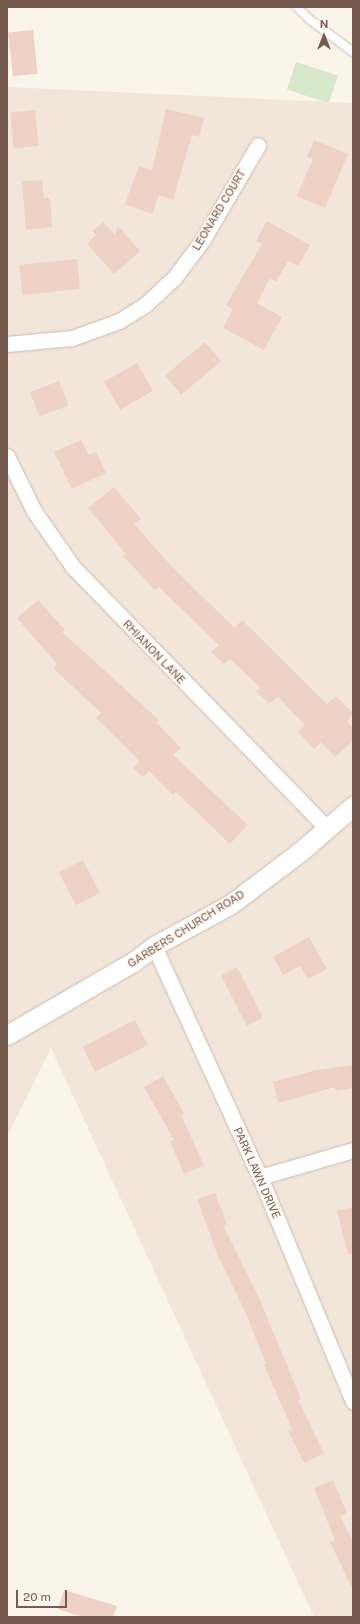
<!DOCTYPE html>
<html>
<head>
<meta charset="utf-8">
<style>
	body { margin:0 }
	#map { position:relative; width:360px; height:1624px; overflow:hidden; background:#fbf4eb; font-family:"Public Sans",sans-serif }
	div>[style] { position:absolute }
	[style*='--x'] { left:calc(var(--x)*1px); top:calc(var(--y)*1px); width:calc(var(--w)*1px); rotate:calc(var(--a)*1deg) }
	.residential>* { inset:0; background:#f2e5da }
	.green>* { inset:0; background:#d8e8ca; transform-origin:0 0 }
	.building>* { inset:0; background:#eed2c5; transform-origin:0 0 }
	.roads { filter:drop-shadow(0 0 1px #cdbcb1) drop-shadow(0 0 1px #cdbcb1) }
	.service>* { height:8px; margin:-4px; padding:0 4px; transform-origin:4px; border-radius:4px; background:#fff }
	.minor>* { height:15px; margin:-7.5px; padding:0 7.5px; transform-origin:7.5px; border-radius:7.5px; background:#fff }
	.tertiary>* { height:19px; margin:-9.5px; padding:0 9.5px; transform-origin:9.5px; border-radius:9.5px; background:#fff }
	span { translate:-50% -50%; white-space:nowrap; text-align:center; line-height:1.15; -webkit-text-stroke:3.5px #fef8f1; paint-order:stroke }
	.street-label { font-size:11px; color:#755a4f }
	.frame { position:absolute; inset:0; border:8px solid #755a4f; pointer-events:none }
	.north { position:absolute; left:304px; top:16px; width:40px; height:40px; -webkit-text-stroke:3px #fef8f1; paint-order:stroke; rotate:0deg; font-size:11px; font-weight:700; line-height:16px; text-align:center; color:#755a4f }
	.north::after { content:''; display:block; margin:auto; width:14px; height:18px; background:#755a4f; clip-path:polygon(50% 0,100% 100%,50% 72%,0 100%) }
	.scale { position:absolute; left:16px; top:1590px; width:51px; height:18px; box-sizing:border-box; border:2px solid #755a4f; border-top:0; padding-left:5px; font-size:12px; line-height:14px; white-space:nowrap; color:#755a4f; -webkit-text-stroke:3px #fef8f1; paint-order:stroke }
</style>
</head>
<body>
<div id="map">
	<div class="residential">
		<div style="clip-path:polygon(7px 87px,353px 103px,353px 1617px,314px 1617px,51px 1048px,7px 1137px)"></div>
	</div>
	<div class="green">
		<div style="left:296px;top:62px;width:44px;height:29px;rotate:18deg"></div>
	</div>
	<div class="building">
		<div style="left:33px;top:30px;width:44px;height:25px;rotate:84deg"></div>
		<div style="clip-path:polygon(166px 109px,204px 118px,199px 137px,192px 135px,173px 200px,159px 195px,152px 214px,125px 204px,139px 166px,152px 170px)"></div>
		<div style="left:35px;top:110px;width:36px;height:25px;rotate:84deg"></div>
		<div style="clip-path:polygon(314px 140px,348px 154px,325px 208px,297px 196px,313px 159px,307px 157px)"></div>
		<div style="clip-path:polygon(42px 180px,44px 198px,50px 198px,52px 227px,26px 230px,22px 181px)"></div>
		<div style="clip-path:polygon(267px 221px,310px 245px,298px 266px,288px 261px,276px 282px,270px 278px,257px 303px,282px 317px,264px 350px,223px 328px,233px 309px,226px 305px,262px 244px,256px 241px)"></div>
		<div style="clip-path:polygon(103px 222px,115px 235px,118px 226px,140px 251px,114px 274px,87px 244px,96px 235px,93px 231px)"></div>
		<div style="left:77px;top:259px;width:30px;height:58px;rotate:84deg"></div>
		<div style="left:205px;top:342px;width:25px;height:52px;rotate:50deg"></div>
		<div style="left:137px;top:363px;width:32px;height:38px;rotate:60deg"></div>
		<div style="left:59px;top:381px;width:26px;height:31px;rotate:69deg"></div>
		<div style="clip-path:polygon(81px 440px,89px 455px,96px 452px,106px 473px,72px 489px,54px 452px)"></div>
		<div style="clip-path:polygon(114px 487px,141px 519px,134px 524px,176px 571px,235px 628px,242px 620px,327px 704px,336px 696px,353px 713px,347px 722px,353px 728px,353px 741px,335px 757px,321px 742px,314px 749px,298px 732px,305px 725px,278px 697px,269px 704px,256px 691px,260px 687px,230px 659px,224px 664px,211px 652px,219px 645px,159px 587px,155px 590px,123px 556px,126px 554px,88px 508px)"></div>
		<div style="clip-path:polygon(38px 600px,65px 630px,62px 632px,159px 720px,156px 722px,181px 748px,173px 755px,248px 825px,230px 844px,176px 792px,173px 795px,149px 771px,143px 777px,133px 768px,140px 761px,96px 718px,101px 713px,54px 669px,57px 664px,17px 618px)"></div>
		<div style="left:83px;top:860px;width:37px;height:27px;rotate:63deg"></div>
		<div style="clip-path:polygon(309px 937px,327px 969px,308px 979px,300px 966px,283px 975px,273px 957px)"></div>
		<div style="left:237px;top:967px;width:57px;height:18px;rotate:63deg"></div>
		<div style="left:135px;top:1020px;width:28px;height:59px;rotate:63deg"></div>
		<div style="clip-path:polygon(353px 1065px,353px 1088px,335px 1091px,335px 1087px,278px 1103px,273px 1082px,317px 1070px)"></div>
		<div style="clip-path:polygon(163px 1076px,184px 1114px,181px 1115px,204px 1165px,184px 1174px,170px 1141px,174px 1140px,144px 1087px)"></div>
		<div style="clip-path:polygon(215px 1193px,227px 1224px,223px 1225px,260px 1300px,301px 1399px,298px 1400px,324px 1453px,304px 1463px,288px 1431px,292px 1429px,264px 1365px,266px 1364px,244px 1309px,218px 1256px,197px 1199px)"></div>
		<div style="clip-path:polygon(353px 1207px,353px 1254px,348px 1254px,337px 1211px)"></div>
		<div style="clip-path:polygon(333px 1480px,347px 1513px,340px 1516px,353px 1542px,353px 1590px,330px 1542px,335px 1540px,314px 1488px)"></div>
		<div style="clip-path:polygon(64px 1590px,117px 1606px,113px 1617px,82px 1617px,58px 1609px)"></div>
	</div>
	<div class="roads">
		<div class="service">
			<div style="--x:297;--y:7;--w:17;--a:45"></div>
			<div style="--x:309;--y:19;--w:55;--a:36.9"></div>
		</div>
		<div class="minor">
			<div style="--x:7;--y:344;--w:65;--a:-5.3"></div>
			<div style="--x:72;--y:338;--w:50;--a:-19.9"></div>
			<div style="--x:119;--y:321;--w:32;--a:-32"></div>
			<div style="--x:146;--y:304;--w:38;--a:-43"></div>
			<div style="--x:174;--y:278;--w:46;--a:-52.9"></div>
			<div style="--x:202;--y:241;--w:111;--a:-59.7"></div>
			<div style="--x:7;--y:456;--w:61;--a:63.9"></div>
			<div style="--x:34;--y:511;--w:68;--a:55.1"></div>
			<div style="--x:73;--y:567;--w:366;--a:45.8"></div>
			<div style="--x:154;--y:946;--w:254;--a:65.4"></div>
			<div style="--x:260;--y:1177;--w:243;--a:67.5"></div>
			<div style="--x:260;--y:1177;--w:97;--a:-16.2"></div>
		</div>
		<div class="tertiary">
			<div style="--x:7;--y:1035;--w:146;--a:-30.1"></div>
			<div style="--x:133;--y:962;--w:26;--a:-37"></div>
			<div style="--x:154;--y:946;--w:88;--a:-28.6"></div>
			<div style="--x:231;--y:904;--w:88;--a:-37.1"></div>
			<div style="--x:301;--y:851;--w:69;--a:-40.9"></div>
		</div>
	</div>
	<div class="street-label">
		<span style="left:219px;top:210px;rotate:-59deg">LEONARD COURT</span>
		<span style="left:154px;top:652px;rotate:46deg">RHIANON LANE</span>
		<span style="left:186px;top:929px;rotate:-32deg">GARBERS CHURCH ROAD</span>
		<span style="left:257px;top:1173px;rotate:66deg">PARK LAWN DRIVE</span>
	</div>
	<div class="frame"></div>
	<div class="north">N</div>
	<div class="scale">20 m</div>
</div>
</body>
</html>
